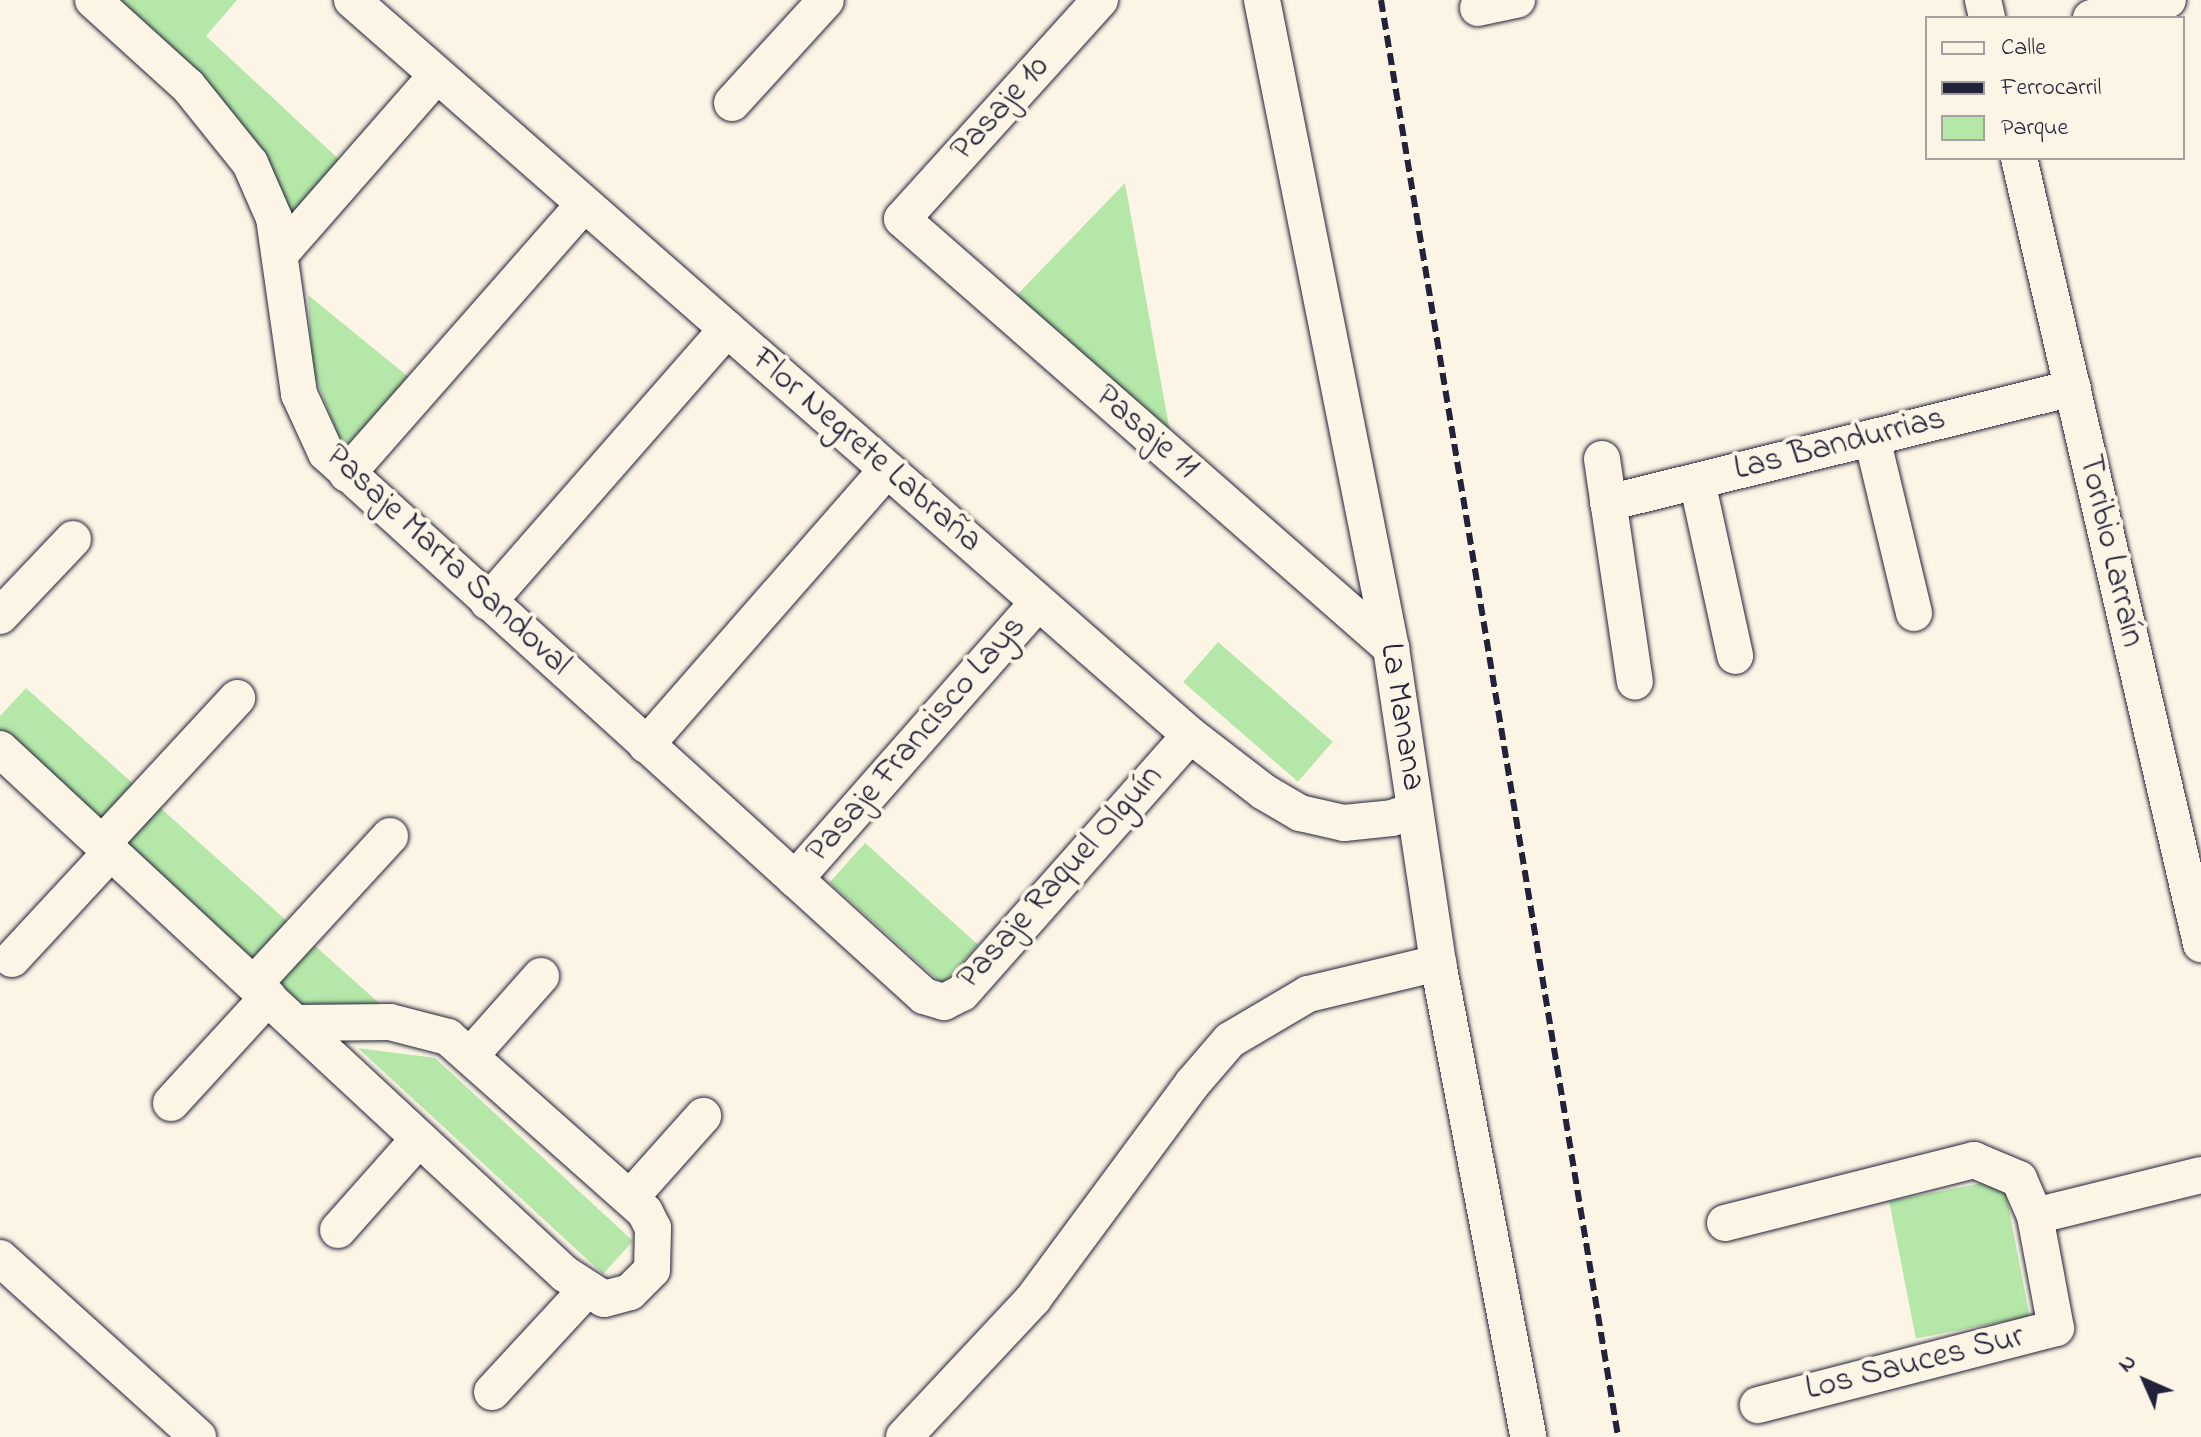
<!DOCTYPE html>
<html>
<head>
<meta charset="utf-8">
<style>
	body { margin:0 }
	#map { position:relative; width:2201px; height:1437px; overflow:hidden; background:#fcf5e5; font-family:"Indie Flower",sans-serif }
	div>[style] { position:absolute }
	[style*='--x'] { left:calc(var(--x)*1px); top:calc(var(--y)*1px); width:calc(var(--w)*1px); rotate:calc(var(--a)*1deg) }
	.green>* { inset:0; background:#b4e7a8; transform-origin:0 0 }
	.roads { filter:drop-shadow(0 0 2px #22223b) drop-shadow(0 0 2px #22223b) }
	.street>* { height:36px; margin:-18px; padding:0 18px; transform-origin:18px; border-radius:18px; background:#fcf5e5 }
	.rail>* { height:6px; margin-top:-3px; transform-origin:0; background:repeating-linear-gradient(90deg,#22223b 0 12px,transparent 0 18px) }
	span { translate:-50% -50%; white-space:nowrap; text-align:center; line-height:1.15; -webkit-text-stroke:8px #fcf5e5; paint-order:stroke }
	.street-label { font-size:34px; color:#22223b }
	.legend { position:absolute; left:1925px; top:16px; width:260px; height:144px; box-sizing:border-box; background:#fcf5e5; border:2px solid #a5a1a1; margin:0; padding:10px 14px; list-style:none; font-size:24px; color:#22223b }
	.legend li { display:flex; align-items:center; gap:16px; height:40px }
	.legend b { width:40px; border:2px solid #a5a1a1 }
	.north { position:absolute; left:2105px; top:1341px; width:80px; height:80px; -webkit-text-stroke:6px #fcf5e5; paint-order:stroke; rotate:315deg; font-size:22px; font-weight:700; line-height:32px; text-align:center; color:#22223b }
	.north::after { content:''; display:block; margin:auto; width:28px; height:36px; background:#22223b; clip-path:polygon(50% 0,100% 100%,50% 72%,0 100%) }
</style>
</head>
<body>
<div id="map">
	<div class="green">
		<div style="clip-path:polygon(115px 0,237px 0,206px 36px,344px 164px,289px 230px)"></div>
		<div style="clip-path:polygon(1125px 183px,1172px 443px,1010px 302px)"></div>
		<div style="clip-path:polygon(308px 295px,411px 379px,346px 455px,312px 369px)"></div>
		<div style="left:1218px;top:642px;width:152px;height:53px;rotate:41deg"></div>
		<div style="clip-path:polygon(26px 688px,388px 1011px,312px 1013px,0 748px,0 716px)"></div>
		<div style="left:865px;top:843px;width:152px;height:53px;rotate:42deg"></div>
		<div style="clip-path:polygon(358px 1048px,435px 1058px,633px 1241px,603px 1274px)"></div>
		<div style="left:2003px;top:1179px;width:140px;height:116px;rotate:79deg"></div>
	</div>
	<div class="roads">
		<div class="street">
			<div style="--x:93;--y:0;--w:128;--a:42.2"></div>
			<div style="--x:188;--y:86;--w:99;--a:51.2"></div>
			<div style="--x:250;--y:163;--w:60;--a:66.4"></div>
			<div style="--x:274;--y:218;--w:178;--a:81.9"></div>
			<div style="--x:299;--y:394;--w:65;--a:65.4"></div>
			<div style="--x:326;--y:453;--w:808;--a:42.24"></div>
			<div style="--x:924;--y:996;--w:21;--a:17"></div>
			<div style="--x:944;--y:1002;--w:20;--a:-27"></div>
			<div style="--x:962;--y:993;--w:344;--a:-48.5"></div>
			<div style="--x:352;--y:0;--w:1115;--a:41.25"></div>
			<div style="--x:1190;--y:735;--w:93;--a:37.6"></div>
			<div style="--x:1264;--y:792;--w:42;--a:30.3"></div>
			<div style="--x:1300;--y:813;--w:45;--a:12.8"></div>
			<div style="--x:1344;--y:823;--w:48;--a:-5.9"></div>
			<div style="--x:1392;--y:818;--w:24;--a:-19"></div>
			<div style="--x:1100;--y:0;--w:295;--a:132.1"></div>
			<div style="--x:902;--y:219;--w:651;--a:41.26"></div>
			<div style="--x:1262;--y:0;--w:661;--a:78.74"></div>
			<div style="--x:1391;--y:648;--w:318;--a:81.5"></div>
			<div style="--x:1438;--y:963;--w:482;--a:79.2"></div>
			<div style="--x:1983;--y:0;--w:18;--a:77"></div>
			<div style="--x:1478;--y:8;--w:40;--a:-12"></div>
			<div style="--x:2091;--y:18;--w:79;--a:-13.2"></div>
			<div style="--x:732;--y:103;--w:139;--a:-47.6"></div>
			<div style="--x:2019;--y:158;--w:807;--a:76.96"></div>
			<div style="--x:282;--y:252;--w:235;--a:-48.8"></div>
			<div style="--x:1872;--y:438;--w:180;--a:76.5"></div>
			<div style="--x:1602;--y:459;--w:225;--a:81.6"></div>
			<div style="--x:347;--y:474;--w:359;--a:-48.7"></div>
			<div style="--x:1697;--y:481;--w:179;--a:77.7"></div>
			<div style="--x:1608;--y:503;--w:479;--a:-13.9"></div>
			<div style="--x:488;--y:602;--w:363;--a:-48.8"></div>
			<div style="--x:0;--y:616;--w:106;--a:-46.5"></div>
			<div style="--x:646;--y:745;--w:366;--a:-48.8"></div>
			<div style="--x:0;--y:749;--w:771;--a:42.9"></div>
			<div style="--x:565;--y:1274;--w:46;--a:32.7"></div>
			<div style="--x:604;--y:1299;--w:27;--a:-15"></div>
			<div style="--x:630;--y:1292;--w:31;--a:-45"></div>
			<div style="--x:652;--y:1270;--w:42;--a:-88.6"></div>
			<div style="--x:653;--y:1228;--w:18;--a:-117"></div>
			<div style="--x:645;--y:1212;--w:264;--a:-138.4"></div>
			<div style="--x:448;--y:1037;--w:60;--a:-165.5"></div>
			<div style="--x:390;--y:1022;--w:94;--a:179.4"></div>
			<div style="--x:102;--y:844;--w:199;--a:-47.2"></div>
			<div style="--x:795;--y:879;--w:368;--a:-48.7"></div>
			<div style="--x:12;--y:959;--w:146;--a:-47.2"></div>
			<div style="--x:254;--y:984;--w:201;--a:-47.4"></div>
			<div style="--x:470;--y:1056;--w:107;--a:-48.4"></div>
			<div style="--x:171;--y:1103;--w:144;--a:-47.5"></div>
			<div style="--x:630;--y:1198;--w:110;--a:-48.3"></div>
			<div style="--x:2035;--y:1216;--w:171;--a:-13.9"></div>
			<div style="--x:1725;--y:1223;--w:257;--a:-14.2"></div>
			<div style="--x:1974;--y:1160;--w:49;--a:22.9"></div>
			<div style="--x:2019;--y:1179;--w:40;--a:66.6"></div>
			<div style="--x:2035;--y:1216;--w:114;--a:79.4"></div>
			<div style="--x:2056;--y:1328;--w:308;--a:165.5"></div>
			<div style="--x:338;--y:1230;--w:119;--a:-48.4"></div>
			<div style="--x:0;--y:1258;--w:267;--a:42.1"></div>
			<div style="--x:492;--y:1392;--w:139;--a:-47.3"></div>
			<div style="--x:904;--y:1437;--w:189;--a:-46.9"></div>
			<div style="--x:1033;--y:1299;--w:267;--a:-53.5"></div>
			<div style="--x:1192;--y:1084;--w:58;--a:-49.2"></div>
			<div style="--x:1230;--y:1040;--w:91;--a:-30.5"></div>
			<div style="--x:1308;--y:994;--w:134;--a:-13.4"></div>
		</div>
	</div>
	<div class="rail">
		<div style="--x:1381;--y:0;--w:1456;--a:80.63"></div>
	</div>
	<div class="street-label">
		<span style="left:1001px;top:109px;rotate:-48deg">Pasaje 10</span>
		<span style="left:1146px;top:433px;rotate:41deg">Pasaje 11</span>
		<span style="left:1840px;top:445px;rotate:-14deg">Las Bandurrias</span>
		<span style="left:866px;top:451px;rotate:41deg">Flor Negrete Labraña</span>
		<span style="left:2110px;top:551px;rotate:77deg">Toribio Larraín</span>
		<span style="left:447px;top:561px;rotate:43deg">Pasaje Marta Sandoval</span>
		<span style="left:1401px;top:717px;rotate:81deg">La Manana</span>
		<span style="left:917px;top:740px;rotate:-49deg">Pasaje Francisco Lays</span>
		<span style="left:1061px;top:878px;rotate:-48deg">Pasaje Raquel Olguín</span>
		<span style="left:1915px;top:1364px;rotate:-14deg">Los Sauces Sur</span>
	</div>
	<ul class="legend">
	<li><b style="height:10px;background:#fcf5e5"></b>Calle</li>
	<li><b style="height:10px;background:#22223b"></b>Ferrocarril</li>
	<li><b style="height:22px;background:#b4e7a8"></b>Parque</li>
	</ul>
	<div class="north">N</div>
</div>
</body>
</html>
